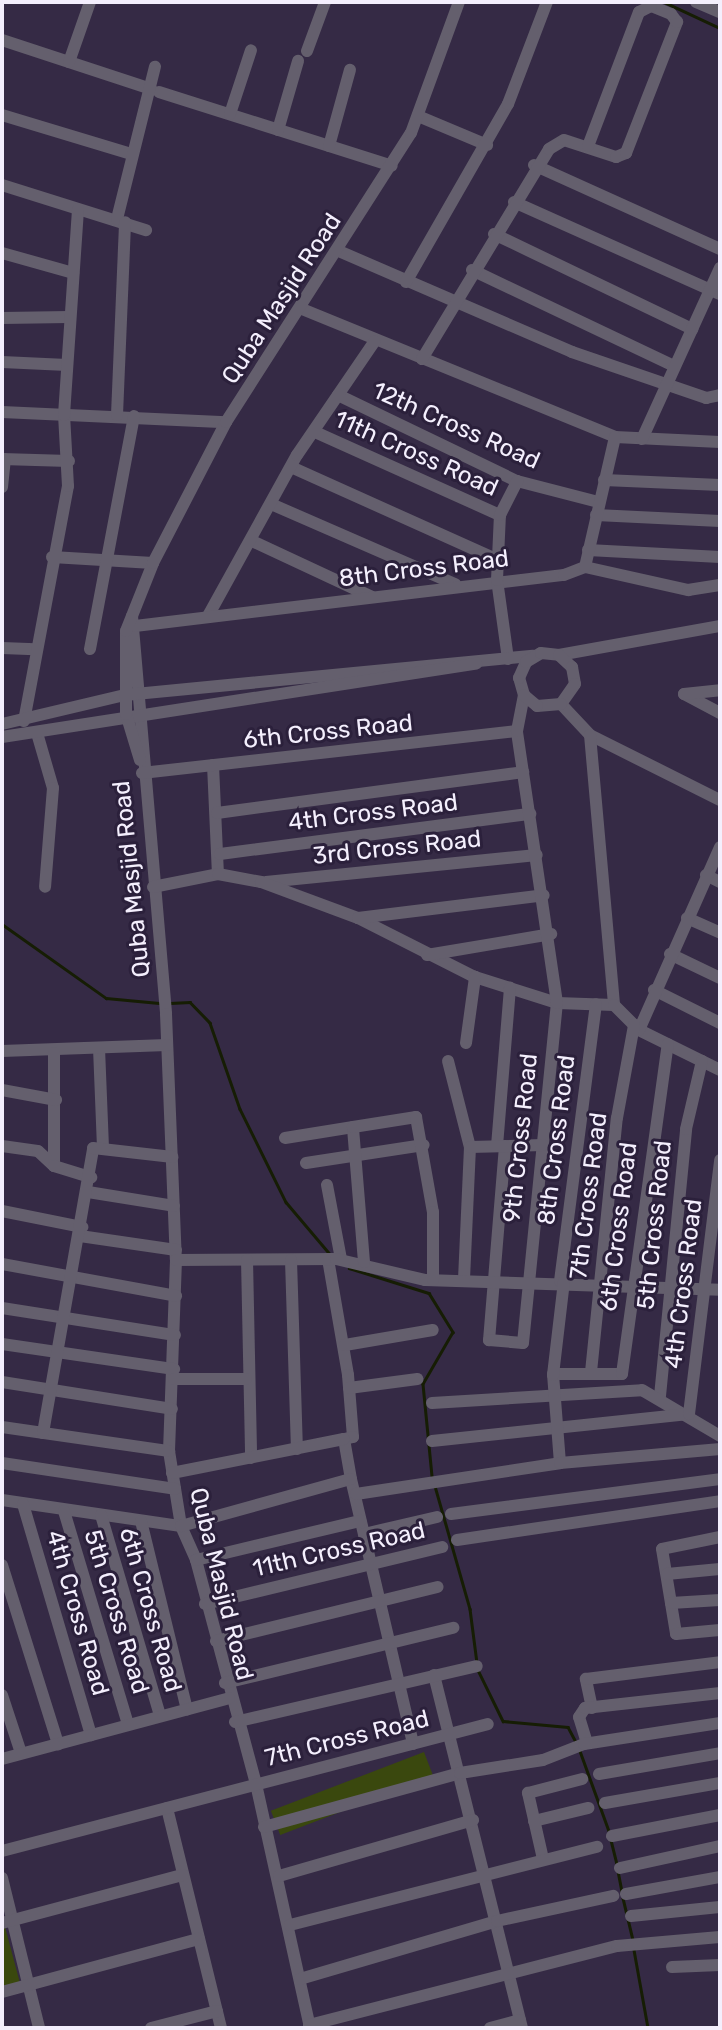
<!DOCTYPE html>
<html>
<head>
<meta charset="utf-8">
<style>
	body { margin:0 }
	#map { position:relative; width:722px; height:2030px; overflow:hidden; background:#352a45; font-family:Rubik,sans-serif }
	div>[style] { position:absolute }
	[style*='--x'] { left:calc(var(--x)*1px); top:calc(var(--y)*1px); width:calc(var(--w)*1px); rotate:calc(var(--a)*1deg) }
	.green>* { inset:0; background:#3a480e; transform-origin:0 0 }
	.stream>* { height:2.5px; margin:-1.25px; padding:0 1.25px; transform-origin:1.25px; border-radius:1.25px; background:#161d04 }
	.minor>* { height:12px; margin:-6px; padding:0 6px; transform-origin:6px; border-radius:6px; background:#645f6d }
	span { translate:-50% -50%; white-space:nowrap; text-align:center; line-height:1.15; -webkit-text-stroke:6px #2b203b; paint-order:stroke }
	.street-label { font-size:24px; color:#f4effd }
	.frame { position:absolute; inset:0; border:4px solid #f4effd; pointer-events:none }
</style>
</head>
<body>
<div id="map">
	<div class="green">
		<div style="left:424px;top:1752px;width:26px;height:164px;rotate:69deg"></div>
		<div style="clip-path:polygon(5px 1927px,20px 1983px,2px 1988px,2px 1928px)"></div>
	</div>
	<div class="stream">
		<div style="--x:664;--y:2;--w:62;--a:24.9"></div>
		<div style="--x:2;--y:924;--w:128;--a:35.4"></div>
		<div style="--x:106;--y:998;--w:53;--a:5.4"></div>
		<div style="--x:170;--y:1003;--w:20;--a:-3"></div>
		<div style="--x:190;--y:1002;--w:29;--a:46"></div>
		<div style="--x:210;--y:1023;--w:91;--a:70.8"></div>
		<div style="--x:240;--y:1109;--w:104;--a:63.7"></div>
		<div style="--x:286;--y:1202;--w:68;--a:49.8"></div>
		<div style="--x:349;--y:1268;--w:84;--a:17.4"></div>
		<div style="--x:429;--y:1293;--w:46;--a:58.4"></div>
		<div style="--x:453;--y:1332;--w:60;--a:120"></div>
		<div style="--x:423;--y:1384;--w:92;--a:84.4"></div>
		<div style="--x:435;--y:1486;--w:128;--a:74.1"></div>
		<div style="--x:470;--y:1609;--w:54;--a:82.6"></div>
		<div style="--x:478;--y:1670;--w:57;--a:63.9"></div>
		<div style="--x:503;--y:1721;--w:65;--a:5.3"></div>
		<div style="--x:568;--y:1727;--w:17;--a:62"></div>
		<div style="--x:580;--y:1751;--w:88;--a:70.1"></div>
		<div style="--x:611;--y:1840;--w:25;--a:76"></div>
		<div style="--x:618;--y:1871;--w:21;--a:79"></div>
		<div style="--x:623;--y:1898;--w:43;--a:76.6"></div>
		<div style="--x:634;--y:1950;--w:79;--a:79.8"></div>
	</div>
	<div class="minor">
		<div style="--x:696;--y:2;--w:26;--a:23"></div>
		<div style="--x:2;--y:40;--w:157;--a:18.2"></div>
		<div style="--x:307;--y:51;--w:52;--a:-69.8"></div>
		<div style="--x:69;--y:62;--w:64;--a:-70.7"></div>
		<div style="--x:159;--y:92;--w:244;--a:17.6"></div>
		<div style="--x:230;--y:114;--w:67;--a:-71.8"></div>
		<div style="--x:2;--y:115;--w:135;--a:16.8"></div>
		<div style="--x:418;--y:116;--w:75;--a:22.8"></div>
		<div style="--x:278;--y:130;--w:72;--a:-73.8"></div>
		<div style="--x:329;--y:146;--w:79;--a:-74.6"></div>
		<div style="--x:534;--y:165;--w:204;--a:24.3"></div>
		<div style="--x:2;--y:185;--w:151;--a:17.4"></div>
		<div style="--x:514;--y:202;--w:226;--a:24.1"></div>
		<div style="--x:117;--y:219;--w:157;--a:-76"></div>
		<div style="--x:494;--y:234;--w:220;--a:25.6"></div>
		<div style="--x:341;--y:252;--w:252;--a:23.4"></div>
		<div style="--x:572;--y:352;--w:142;--a:18.9"></div>
		<div style="--x:706;--y:398;--w:14;--a:-12"></div>
		<div style="--x:2;--y:253;--w:74;--a:15.7"></div>
		<div style="--x:472;--y:270;--w:224;--a:25.4"></div>
		<div style="--x:406;--y:282;--w:205;--a:-60.2"></div>
		<div style="--x:508;--y:104;--w:109;--a:-69.1"></div>
		<div style="--x:302;--y:309;--w:338;--a:22.2"></div>
		<div style="--x:615;--y:437;--w:105;--a:2.7"></div>
		<div style="--x:2;--y:318;--w:67;--a:-0.9"></div>
		<div style="--x:422;--y:359;--w:245;--a:-58.8"></div>
		<div style="--x:549;--y:149;--w:17;--a:-31"></div>
		<div style="--x:564;--y:140;--w:55;--a:18.1"></div>
		<div style="--x:616;--y:157;--w:11;--a:-22"></div>
		<div style="--x:626;--y:153;--w:141;--a:-68.7"></div>
		<div style="--x:677;--y:22;--w:10;--a:-127"></div>
		<div style="--x:671;--y:14;--w:22;--a:-158"></div>
		<div style="--x:651;--y:6;--w:13;--a:153"></div>
		<div style="--x:639;--y:12;--w:143;--a:110.8"></div>
		<div style="--x:2;--y:362;--w:65;--a:2.6"></div>
		<div style="--x:338;--y:395;--w:199;--a:25.7"></div>
		<div style="--x:517;--y:481;--w:84;--a:14.5"></div>
		<div style="--x:2;--y:412;--w:224;--a:2.6"></div>
		<div style="--x:117;--y:415;--w:193;--a:-87.6"></div>
		<div style="--x:315;--y:432;--w:203;--a:24.2"></div>
		<div style="--x:642;--y:439;--w:188;--a:-65.5"></div>
		<div style="--x:2;--y:459;--w:67;--a:1.7"></div>
		<div style="--x:291;--y:467;--w:227;--a:24.2"></div>
		<div style="--x:604;--y:480;--w:116;--a:2.5"></div>
		<div style="--x:2;--y:487;--w:28;--a:-84"></div>
		<div style="--x:271;--y:504;--w:201;--a:23.5"></div>
		<div style="--x:596;--y:515;--w:124;--a:2.8"></div>
		<div style="--x:252;--y:541;--w:132;--a:25"></div>
		<div style="--x:588;--y:550;--w:132;--a:3"></div>
		<div style="--x:52;--y:557;--w:101;--a:3.4"></div>
		<div style="--x:585;--y:567;--w:106;--a:12.6"></div>
		<div style="--x:688;--y:590;--w:32;--a:-9"></div>
		<div style="--x:132;--y:616;--w:399;--a:85.1"></div>
		<div style="--x:166;--y:1014;--w:246;--a:87.7"></div>
		<div style="--x:176;--y:1260;--w:191;--a:92.1"></div>
		<div style="--x:169;--y:1451;--w:76;--a:80.9"></div>
		<div style="--x:181;--y:1526;--w:37;--a:66"></div>
		<div style="--x:196;--y:1560;--w:232;--a:75"></div>
		<div style="--x:256;--y:1784;--w:250;--a:77.5"></div>
		<div style="--x:208;--y:616;--w:184;--a:-61.1"></div>
		<div style="--x:297;--y:455;--w:137;--a:-55.7"></div>
		<div style="--x:135;--y:626;--w:432;--a:-6.8"></div>
		<div style="--x:564;--y:575;--w:22;--a:-21"></div>
		<div style="--x:585;--y:567;--w:133;--a:-77"></div>
		<div style="--x:2;--y:648;--w:33;--a:2"></div>
		<div style="--x:90;--y:649;--w:237;--a:-79.3"></div>
		<div style="--x:559;--y:655;--w:164;--a:-10.2"></div>
		<div style="--x:508;--y:659;--w:80;--a:-97.9"></div>
		<div style="--x:497;--y:580;--w:65;--a:-87.4"></div>
		<div style="--x:500;--y:515;--w:38;--a:-63"></div>
		<div style="--x:684;--y:694;--w:41;--a:27.8"></div>
		<div style="--x:684;--y:694;--w:36;--a:-6"></div>
		<div style="--x:561;--y:704;--w:42;--a:46.9"></div>
		<div style="--x:590;--y:735;--w:145;--a:26.6"></div>
		<div style="--x:24;--y:721;--w:239;--a:-79.4"></div>
		<div style="--x:68;--y:486;--w:71;--a:-93.2"></div>
		<div style="--x:64;--y:415;--w:206;--a:-86.1"></div>
		<div style="--x:2;--y:724;--w:126;--a:-13.3"></div>
		<div style="--x:125;--y:695;--w:410;--a:-5.5"></div>
		<div style="--x:37;--y:733;--w:57;--a:73.8"></div>
		<div style="--x:53;--y:788;--w:99;--a:94.6"></div>
		<div style="--x:590;--y:735;--w:271;--a:84.9"></div>
		<div style="--x:2;--y:737;--w:480;--a:-8.8"></div>
		<div style="--x:140;--y:760;--w:48;--a:-106.9"></div>
		<div style="--x:126;--y:714;--w:83;--a:-90"></div>
		<div style="--x:126;--y:631;--w:73;--a:-68.3"></div>
		<div style="--x:153;--y:563;--w:159;--a:-62.6"></div>
		<div style="--x:226;--y:422;--w:343;--a:-57.4"></div>
		<div style="--x:411;--y:133;--w:140;--a:-69.9"></div>
		<div style="--x:213;--y:765;--w:109;--a:87.4"></div>
		<div style="--x:142;--y:773;--w:377;--a:-6.4"></div>
		<div style="--x:217;--y:813;--w:309;--a:-7.6"></div>
		<div style="--x:220;--y:854;--w:313;--a:-7.4"></div>
		<div style="--x:706;--y:875;--w:16;--a:27"></div>
		<div style="--x:266;--y:882;--w:272;--a:-5.7"></div>
		<div style="--x:153;--y:887;--w:66;--a:-11.3"></div>
		<div style="--x:218;--y:874;--w:44;--a:10.5"></div>
		<div style="--x:261;--y:882;--w:103;--a:20.4"></div>
		<div style="--x:358;--y:918;--w:131;--a:26.8"></div>
		<div style="--x:475;--y:977;--w:86;--a:17.6"></div>
		<div style="--x:557;--y:1003;--w:57;--a:2"></div>
		<div style="--x:614;--y:1005;--w:35;--a:45"></div>
		<div style="--x:639;--y:1030;--w:90;--a:26.3"></div>
		<div style="--x:358;--y:918;--w:187;--a:-7"></div>
		<div style="--x:687;--y:918;--w:36;--a:24"></div>
		<div style="--x:670;--y:954;--w:55;--a:25.6"></div>
		<div style="--x:427;--y:955;--w:126;--a:-9.6"></div>
		<div style="--x:654;--y:990;--w:74;--a:26.6"></div>
		<div style="--x:639;--y:1030;--w:200;--a:-66.1"></div>
		<div style="--x:466;--y:1043;--w:67;--a:-82.2"></div>
		<div style="--x:99;--y:1048;--w:100;--a:87.7"></div>
		<div style="--x:2;--y:1051;--w:165;--a:-2.1"></div>
		<div style="--x:54;--y:1053;--w:113;--a:90"></div>
		<div style="--x:448;--y:1061;--w:89;--a:75.7"></div>
		<div style="--x:470;--y:1147;--w:132;--a:92.6"></div>
		<div style="--x:2;--y:1090;--w:55;--a:10.5"></div>
		<div style="--x:285;--y:1138;--w:69;--a:-9.2"></div>
		<div style="--x:2;--y:1146;--w:36;--a:8"></div>
		<div style="--x:38;--y:1151;--w:22;--a:43"></div>
		<div style="--x:54;--y:1166;--w:39;--a:17"></div>
		<div style="--x:497;--y:1146;--w:159;--a:-85.3"></div>
		<div style="--x:505;--y:1146;--w:195;--a:94.7"></div>
		<div style="--x:489;--y:1340;--w:34;--a:5"></div>
		<div style="--x:523;--y:1343;--w:342;--a:-84.3"></div>
		<div style="--x:557;--y:1003;--w:275;--a:-98.4"></div>
		<div style="--x:517;--y:731;--w:37;--a:-79"></div>
		<div style="--x:524;--y:695;--w:18;--a:-106"></div>
		<div style="--x:519;--y:678;--w:17;--a:-66"></div>
		<div style="--x:526;--y:662;--w:17;--a:-31"></div>
		<div style="--x:541;--y:653;--w:18;--a:6"></div>
		<div style="--x:559;--y:655;--w:18;--a:43"></div>
		<div style="--x:572;--y:667;--w:17;--a:80"></div>
		<div style="--x:575;--y:684;--w:24;--a:125"></div>
		<div style="--x:561;--y:704;--w:24;--a:175"></div>
		<div style="--x:537;--y:706;--w:17;--a:-140"></div>
		<div style="--x:470;--y:1147;--w:73;--a:-1.6"></div>
		<div style="--x:306;--y:1163;--w:119;--a:-8.7"></div>
		<div style="--x:327;--y:1185;--w:75;--a:79.3"></div>
		<div style="--x:88;--y:1192;--w:87;--a:9.2"></div>
		<div style="--x:2;--y:1211;--w:82;--a:11.3"></div>
		<div style="--x:80;--y:1236;--w:97;--a:8.3"></div>
		<div style="--x:328;--y:1259;--w:118;--a:80.2"></div>
		<div style="--x:348;--y:1375;--w:62;--a:85.4"></div>
		<div style="--x:353;--y:1437;--w:9;--a:167"></div>
		<div style="--x:344;--y:1439;--w:41;--a:80.1"></div>
		<div style="--x:351;--y:1479;--w:272;--a:76.8"></div>
		<div style="--x:176;--y:1260;--w:160;--a:-0.4"></div>
		<div style="--x:336;--y:1259;--w:91;--a:13.3"></div>
		<div style="--x:425;--y:1280;--w:295;--a:1.9"></div>
		<div style="--x:247;--y:1260;--w:198;--a:88.8"></div>
		<div style="--x:291;--y:1260;--w:189;--a:88.2"></div>
		<div style="--x:364;--y:1262;--w:135;--a:-94.7"></div>
		<div style="--x:353;--y:1127;--w:64;--a:-9"></div>
		<div style="--x:416;--y:1117;--w:97;--a:79.9"></div>
		<div style="--x:433;--y:1212;--w:68;--a:90"></div>
		<div style="--x:2;--y:1264;--w:177;--a:10.4"></div>
		<div style="--x:560;--y:1281;--w:279;--a:-82.6"></div>
		<div style="--x:2;--y:1308;--w:175;--a:8.9"></div>
		<div style="--x:2;--y:1344;--w:174;--a:8.3"></div>
		<div style="--x:345;--y:1345;--w:89;--a:-9.7"></div>
		<div style="--x:591;--y:1372;--w:255;--a:-84.2"></div>
		<div style="--x:617;--y:1118;--w:95;--a:-79.6"></div>
		<div style="--x:553;--y:1374;--w:69;--a:0"></div>
		<div style="--x:622;--y:1374;--w:333;--a:-82.1"></div>
		<div style="--x:174;--y:1379;--w:72;--a:0"></div>
		<div style="--x:2;--y:1382;--w:172;--a:9"></div>
		<div style="--x:349;--y:1388;--w:69;--a:-7.5"></div>
		<div style="--x:660;--y:1396;--w:268;--a:-84.4"></div>
		<div style="--x:686;--y:1129;--w:70;--a:-76.8"></div>
		<div style="--x:432;--y:1403;--w:210;--a:-3.5"></div>
		<div style="--x:642;--y:1390;--w:91;--a:30.5"></div>
		<div style="--x:2;--y:1427;--w:169;--a:8.2"></div>
		<div style="--x:43;--y:1433;--w:289;--a:-80"></div>
		<div style="--x:93;--y:1148;--w:80;--a:6.5"></div>
		<div style="--x:432;--y:1441;--w:258;--a:-6"></div>
		<div style="--x:689;--y:1414;--w:256;--a:-83"></div>
		<div style="--x:2;--y:1463;--w:175;--a:8.5"></div>
		<div style="--x:560;--y:1463;--w:88;--a:-94.5"></div>
		<div style="--x:553;--y:1375;--w:95;--a:-83.3"></div>
		<div style="--x:172;--y:1473;--w:175;--a:-11.2"></div>
		<div style="--x:356;--y:1494;--w:206;--a:-8.6"></div>
		<div style="--x:560;--y:1463;--w:161;--a:-5"></div>
		<div style="--x:2;--y:1500;--w:181;--a:8.3"></div>
		<div style="--x:181;--y:1526;--w:176;--a:-15.5"></div>
		<div style="--x:23;--y:1504;--w:241;--a:73.6"></div>
		<div style="--x:64;--y:1511;--w:223;--a:73.3"></div>
		<div style="--x:451;--y:1514;--w:271;--a:-7.4"></div>
		<div style="--x:101;--y:1515;--w:209;--a:73.6"></div>
		<div style="--x:141;--y:1521;--w:194;--a:76.3"></div>
		<div style="--x:364;--y:1534;--w:75;--a:-13.1"></div>
		<div style="--x:720;--y:1537;--w:59;--a:168.3"></div>
		<div style="--x:662;--y:1549;--w:86;--a:80.6"></div>
		<div style="--x:676;--y:1634;--w:44;--a:-5.2"></div>
		<div style="--x:457;--y:1540;--w:266;--a:-8.4"></div>
		<div style="--x:196;--y:1560;--w:169;--a:-13.4"></div>
		<div style="--x:2;--y:1565;--w:188;--a:72.6"></div>
		<div style="--x:667;--y:1574;--w:53;--a:-5.4"></div>
		<div style="--x:671;--y:1603;--w:49;--a:-3.5"></div>
		<div style="--x:205;--y:1604;--w:244;--a:-13.5"></div>
		<div style="--x:216;--y:1641;--w:228;--a:-13.7"></div>
		<div style="--x:434;--y:1675;--w:364;--a:76"></div>
		<div style="--x:225;--y:1683;--w:235;--a:-13.6"></div>
		<div style="--x:2;--y:1695;--w:61;--a:71.9"></div>
		<div style="--x:592;--y:1708;--w:30;--a:-102"></div>
		<div style="--x:586;--y:1679;--w:135;--a:-7.2"></div>
		<div style="--x:235;--y:1722;--w:248;--a:-13"></div>
		<div style="--x:587;--y:1743;--w:27;--a:-107"></div>
		<div style="--x:579;--y:1717;--w:11;--a:-56"></div>
		<div style="--x:585;--y:1708;--w:136;--a:-6.3"></div>
		<div style="--x:2;--y:1759;--w:235;--a:-15"></div>
		<div style="--x:599;--y:1774;--w:123;--a:-9.8"></div>
		<div style="--x:605;--y:1803;--w:117;--a:-9.9"></div>
		<div style="--x:167;--y:1808;--w:227;--a:76.2"></div>
		<div style="--x:534;--y:1821;--w:56;--a:-13.5"></div>
		<div style="--x:264;--y:1827;--w:203;--a:-15.4"></div>
		<div style="--x:460;--y:1773;--w:84;--a:-8.9"></div>
		<div style="--x:543;--y:1760;--w:44;--a:-21.3"></div>
		<div style="--x:584;--y:1744;--w:138;--a:-8.8"></div>
		<div style="--x:612;--y:1836;--w:110;--a:-11"></div>
		<div style="--x:2;--y:1851;--w:502;--a:-14.64"></div>
		<div style="--x:543;--y:1859;--w:68;--a:-102.8"></div>
		<div style="--x:528;--y:1793;--w:56;--a:-14.5"></div>
		<div style="--x:620;--y:1868;--w:102;--a:-12.4"></div>
		<div style="--x:279;--y:1876;--w:202;--a:-16.1"></div>
		<div style="--x:2;--y:1878;--w:154;--a:76.1"></div>
		<div style="--x:626;--y:1894;--w:96;--a:-10.3"></div>
		<div style="--x:631;--y:1916;--w:89;--a:-5.8"></div>
		<div style="--x:2;--y:1923;--w:187;--a:-14.9"></div>
		<div style="--x:290;--y:1925;--w:317;--a:-14.3"></div>
		<div style="--x:672;--y:1967;--w:48;--a:-2.4"></div>
		<div style="--x:300;--y:1979;--w:205;--a:-16.4"></div>
		<div style="--x:497;--y:1921;--w:119;--a:-12.2"></div>
		<div style="--x:2;--y:1992;--w:204;--a:-15.1"></div>
		<div style="--x:309;--y:2025;--w:318;--a:-14.4"></div>
		<div style="--x:617;--y:1946;--w:103;--a:-5"></div>
		<div style="--x:151;--y:2028;--w:68;--a:-14.4"></div>
		<div style="--x:490;--y:2028;--w:31;--a:-15"></div>
	</div>
	<div class="street-label">
		<span style="left:282px;top:299px;rotate:-57deg">Quba Masjid Road</span>
		<span style="left:456px;top:426px;rotate:24deg">12th Cross Road</span>
		<span style="left:416px;top:454px;rotate:24deg">11th Cross Road</span>
		<span style="left:424px;top:569px;rotate:-7deg">8th Cross Road</span>
		<span style="left:328px;top:732px;rotate:-6deg">6th Cross Road</span>
		<span style="left:373px;top:813px;rotate:-7deg">4th Cross Road</span>
		<span style="left:397px;top:848px;rotate:-6deg">3rd Cross Road</span>
		<span style="left:132px;top:879px;rotate:-96deg">Quba Masjid Road</span>
		<span style="left:521px;top:1138px;rotate:-84deg">9th Cross Road</span>
		<span style="left:557px;top:1140px;rotate:-83deg">8th Cross Road</span>
		<span style="left:589px;top:1196px;rotate:-83deg">7th Cross Road</span>
		<span style="left:655px;top:1225px;rotate:-84deg">5th Cross Road</span>
		<span style="left:619px;top:1227px;rotate:-83deg">6th Cross Road</span>
		<span style="left:684px;top:1284px;rotate:-83deg">4th Cross Road</span>
		<span style="left:339px;top:1550px;rotate:-13deg">11th Cross Road</span>
		<span style="left:221px;top:1584px;rotate:76deg">Quba Masjid Road</span>
		<span style="left:150px;top:1610px;rotate:74deg">6th Cross Road</span>
		<span style="left:116px;top:1612px;rotate:73deg">5th Cross Road</span>
		<span style="left:77px;top:1613px;rotate:74deg">4th Cross Road</span>
		<span style="left:347px;top:1739px;rotate:-14deg">7th Cross Road</span>
	</div>
	<div class="frame"></div>
</div>
</body>
</html>
